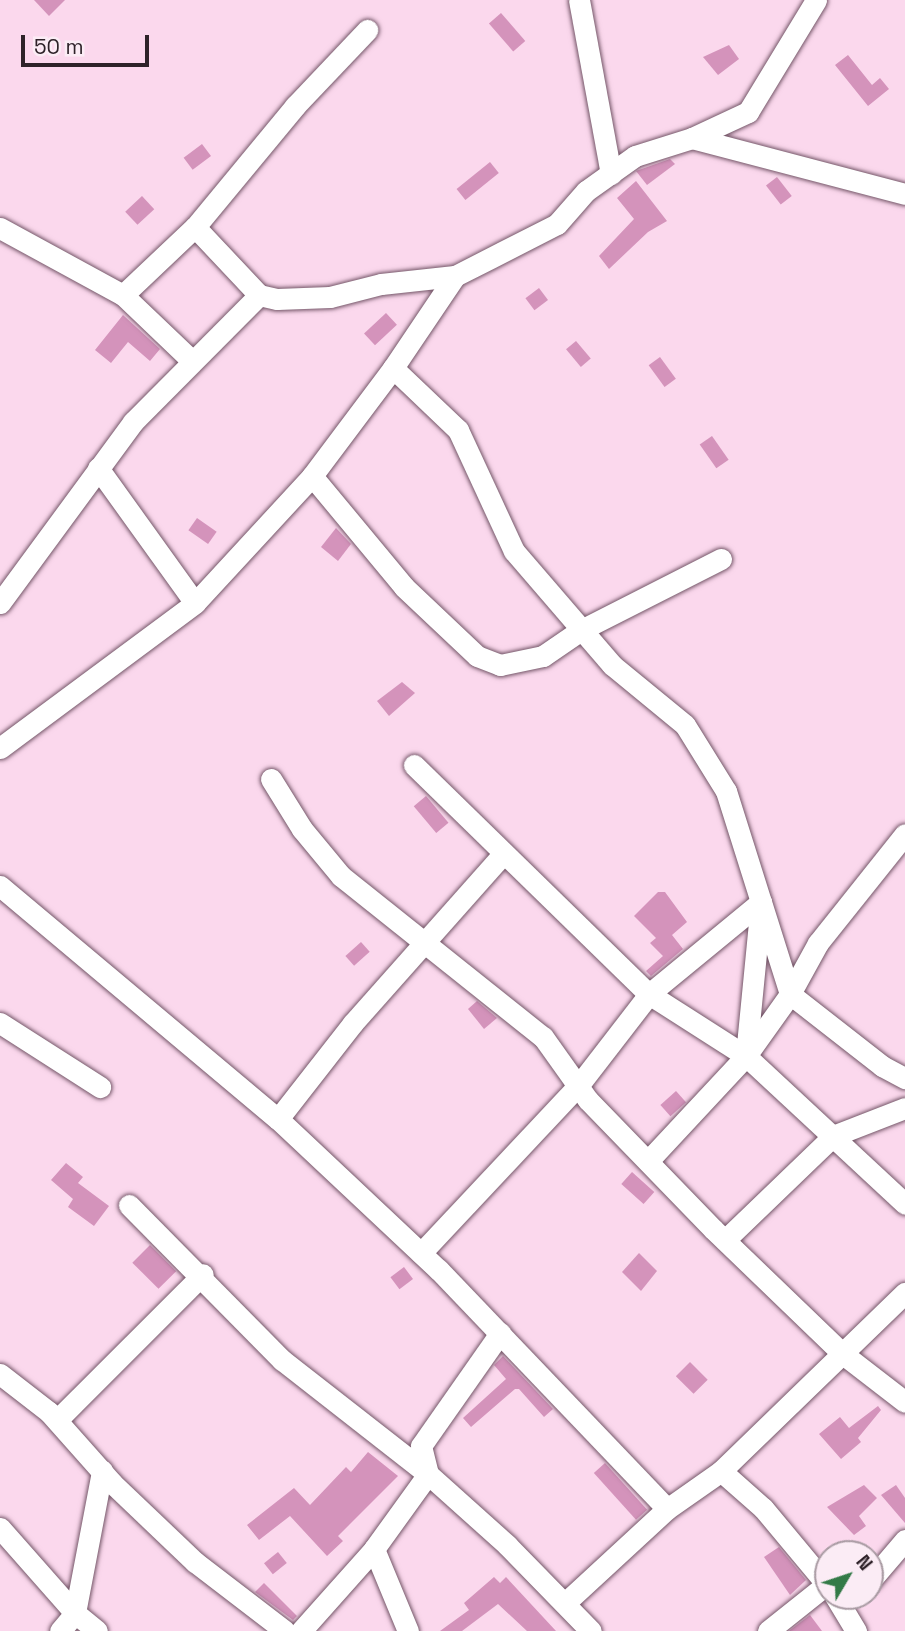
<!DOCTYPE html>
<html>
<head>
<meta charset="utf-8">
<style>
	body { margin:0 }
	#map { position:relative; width:905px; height:1631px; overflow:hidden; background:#fbd8ed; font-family:"Space Grotesk",sans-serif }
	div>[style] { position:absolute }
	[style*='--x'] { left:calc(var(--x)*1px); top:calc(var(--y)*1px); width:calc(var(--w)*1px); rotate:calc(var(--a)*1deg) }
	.building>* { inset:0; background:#d493bb; transform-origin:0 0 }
	.roads { filter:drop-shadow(0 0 2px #745668) drop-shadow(0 0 2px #745668) }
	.street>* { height:21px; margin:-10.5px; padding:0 10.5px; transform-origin:10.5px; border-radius:10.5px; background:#fff }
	span { translate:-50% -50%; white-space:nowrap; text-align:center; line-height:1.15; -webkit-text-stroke:6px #fbecf5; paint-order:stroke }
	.north { position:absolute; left:814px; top:1540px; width:70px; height:70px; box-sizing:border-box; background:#fbecf5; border:2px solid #a99ba3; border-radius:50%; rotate:51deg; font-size:19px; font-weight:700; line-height:28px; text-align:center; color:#2e2229 }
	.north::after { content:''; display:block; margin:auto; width:24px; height:32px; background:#337a47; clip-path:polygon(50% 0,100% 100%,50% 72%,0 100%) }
	.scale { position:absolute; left:21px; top:35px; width:128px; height:32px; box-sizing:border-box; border:4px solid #2e2229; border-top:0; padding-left:9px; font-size:21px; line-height:24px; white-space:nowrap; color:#2e2229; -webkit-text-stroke:5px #fbecf5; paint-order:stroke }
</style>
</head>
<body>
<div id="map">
	<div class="building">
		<div style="clip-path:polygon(34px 0,65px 0,49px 16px)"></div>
		<div style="left:501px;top:13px;width:37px;height:16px;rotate:49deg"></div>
		<div style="clip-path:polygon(729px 45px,739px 59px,718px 75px,703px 57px)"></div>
		<div style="clip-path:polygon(848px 55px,872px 85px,880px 78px,889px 89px,868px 106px,835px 65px)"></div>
		<div style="left:202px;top:144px;width:15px;height:23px;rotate:53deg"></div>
		<div style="clip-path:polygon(670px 159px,675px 164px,647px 185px,636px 171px)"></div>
		<div style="left:490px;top:162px;width:14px;height:43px;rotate:51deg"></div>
		<div style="left:777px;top:177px;width:24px;height:14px;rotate:52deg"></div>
		<div style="clip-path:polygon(636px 181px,667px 221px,648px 232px,609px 269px,599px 256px,634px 219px,617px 198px)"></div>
		<div style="left:142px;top:196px;width:18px;height:23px;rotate:47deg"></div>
		<div style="left:539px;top:288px;width:15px;height:17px;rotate:53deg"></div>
		<div style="left:386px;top:313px;width:16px;height:30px;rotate:47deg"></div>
		<div style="clip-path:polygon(123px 315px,160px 349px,150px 361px,128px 342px,111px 363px,95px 350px)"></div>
		<div style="left:576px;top:341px;width:23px;height:13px;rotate:50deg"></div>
		<div style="left:660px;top:357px;width:27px;height:14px;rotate:54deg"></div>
		<div style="left:712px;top:436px;width:29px;height:15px;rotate:55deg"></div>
		<div style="left:197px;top:518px;width:24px;height:15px;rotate:35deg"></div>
		<div style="clip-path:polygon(336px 528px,351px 544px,338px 561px,321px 547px)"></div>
		<div style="clip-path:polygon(402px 682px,415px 693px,389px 716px,377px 701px)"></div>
		<div style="left:426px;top:796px;width:35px;height:16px;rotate:50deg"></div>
		<div style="clip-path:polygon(658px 892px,665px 892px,687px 922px,672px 935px,683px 949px,651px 976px,646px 971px,663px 956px,650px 943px,656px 938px,634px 916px)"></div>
		<div style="left:361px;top:942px;width:13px;height:21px;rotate:48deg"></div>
		<div style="clip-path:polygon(477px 1001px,497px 1018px,484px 1029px,468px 1009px)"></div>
		<div style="left:676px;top:1091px;width:15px;height:21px;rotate:48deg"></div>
		<div style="clip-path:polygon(66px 1163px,83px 1177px,78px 1183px,109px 1206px,94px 1226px,68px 1207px,73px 1199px,51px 1180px)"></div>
		<div style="left:632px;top:1172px;width:30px;height:16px;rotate:42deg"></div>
		<div style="left:150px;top:1245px;width:37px;height:25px;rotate:45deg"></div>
		<div style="clip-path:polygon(639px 1253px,657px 1271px,641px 1291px,622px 1272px)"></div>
		<div style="left:404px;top:1267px;width:15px;height:17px;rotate:53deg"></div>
		<div style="clip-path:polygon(503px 1356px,553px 1409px,544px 1417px,519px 1389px,515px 1389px,471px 1427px,463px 1418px,506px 1379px,494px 1365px)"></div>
		<div style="left:690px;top:1362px;width:25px;height:20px;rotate:45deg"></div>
		<div style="clip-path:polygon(878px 1406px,881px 1410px,858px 1438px,861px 1442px,841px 1459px,819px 1434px,840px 1417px,849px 1428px)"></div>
		<div style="clip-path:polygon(368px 1452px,398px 1476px,338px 1536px,343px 1541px,327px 1556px,290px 1516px,259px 1540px,247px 1525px,294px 1488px,310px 1505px,346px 1467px,351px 1472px)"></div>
		<div style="left:605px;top:1463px;width:63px;height:15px;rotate:48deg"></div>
		<div style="clip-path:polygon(864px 1485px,877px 1498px,859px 1516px,866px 1526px,854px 1535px,827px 1507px)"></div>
		<div style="clip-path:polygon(896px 1485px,905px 1498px,905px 1523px,881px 1495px)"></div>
		<div style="clip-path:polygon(779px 1547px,806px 1580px,790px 1595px,764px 1557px)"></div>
		<div style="left:278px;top:1552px;width:14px;height:18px;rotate:51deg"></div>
		<div style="clip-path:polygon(494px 1577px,500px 1583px,506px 1577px,556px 1631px,527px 1631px,498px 1604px,462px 1631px,440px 1631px,469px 1610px,464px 1603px)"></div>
		<div style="clip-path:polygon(264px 1583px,297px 1616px,293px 1620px,255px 1592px)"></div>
		<div style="clip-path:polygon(810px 1615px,822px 1631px,789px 1631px)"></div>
	</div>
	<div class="roads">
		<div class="street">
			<div style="--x:579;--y:0;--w:177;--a:79.6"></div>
			<div style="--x:692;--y:138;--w:62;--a:-24.9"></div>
			<div style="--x:748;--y:112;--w:131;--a:-58.7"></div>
			<div style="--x:195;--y:227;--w:93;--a:46.7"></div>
			<div style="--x:259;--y:295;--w:18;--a:13"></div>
			<div style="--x:277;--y:299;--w:53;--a:-2.2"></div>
			<div style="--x:330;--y:297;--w:53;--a:-14.3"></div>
			<div style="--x:381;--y:284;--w:74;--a:-6.2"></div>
			<div style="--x:455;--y:276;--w:114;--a:-27"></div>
			<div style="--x:557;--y:224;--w:44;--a:-48.7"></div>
			<div style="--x:586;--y:191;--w:60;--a:-35.5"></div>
			<div style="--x:635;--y:156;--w:60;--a:-17.5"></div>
			<div style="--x:692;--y:138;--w:220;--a:14.7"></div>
			<div style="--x:0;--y:228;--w:140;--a:28.6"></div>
			<div style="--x:123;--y:295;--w:94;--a:43.7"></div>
			<div style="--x:123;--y:295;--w:99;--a:-43.4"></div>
			<div style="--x:195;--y:227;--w:157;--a:-50.4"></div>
			<div style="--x:295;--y:106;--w:105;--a:-46.5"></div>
			<div style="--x:393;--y:368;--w:90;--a:43.6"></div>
			<div style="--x:458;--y:430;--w:133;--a:65.2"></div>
			<div style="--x:514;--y:551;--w:150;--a:49.3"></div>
			<div style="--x:612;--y:665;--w:94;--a:39.4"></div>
			<div style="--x:685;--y:725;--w:78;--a:58.2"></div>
			<div style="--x:726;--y:791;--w:116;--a:72.5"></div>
			<div style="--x:761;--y:902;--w:155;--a:95.6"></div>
			<div style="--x:746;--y:1056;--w:217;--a:42.9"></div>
			<div style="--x:98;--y:468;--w:166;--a:54.3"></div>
			<div style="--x:312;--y:476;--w:135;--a:-53.1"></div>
			<div style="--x:393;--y:368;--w:111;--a:-56"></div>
			<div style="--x:0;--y:603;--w:225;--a:-53.7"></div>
			<div style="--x:133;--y:422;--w:179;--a:-45.2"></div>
			<div style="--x:0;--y:748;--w:243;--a:-36.6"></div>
			<div style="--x:195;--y:603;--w:173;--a:-47.3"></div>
			<div style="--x:312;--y:476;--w:144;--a:50.3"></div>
			<div style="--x:404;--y:587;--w:100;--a:43.4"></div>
			<div style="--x:477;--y:656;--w:25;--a:21"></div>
			<div style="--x:500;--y:665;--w:44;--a:-11.8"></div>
			<div style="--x:543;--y:656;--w:46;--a:-34.4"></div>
			<div style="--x:581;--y:630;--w:157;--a:-26.9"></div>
			<div style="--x:414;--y:765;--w:328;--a:44.3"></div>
			<div style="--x:649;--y:994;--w:115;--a:32.6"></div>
			<div style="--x:271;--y:779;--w:59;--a:58.2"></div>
			<div style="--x:302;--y:829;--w:61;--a:50.3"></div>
			<div style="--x:341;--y:876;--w:258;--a:38.6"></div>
			<div style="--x:543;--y:1037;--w:77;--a:54.5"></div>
			<div style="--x:588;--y:1100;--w:180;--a:45.9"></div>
			<div style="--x:713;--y:1229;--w:180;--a:43.9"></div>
			<div style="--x:843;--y:1354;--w:78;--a:37.7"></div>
			<div style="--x:0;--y:886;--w:363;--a:40"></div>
			<div style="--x:278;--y:1119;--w:221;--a:43.2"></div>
			<div style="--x:439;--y:1270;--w:330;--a:46.3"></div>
			<div style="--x:0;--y:1023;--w:119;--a:32.6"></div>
			<div style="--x:278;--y:1119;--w:122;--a:-52"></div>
			<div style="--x:353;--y:1023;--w:226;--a:-48.4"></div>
			<div style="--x:648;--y:1161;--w:144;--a:-47"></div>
			<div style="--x:746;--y:1056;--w:76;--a:-54.6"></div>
			<div style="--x:790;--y:994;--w:58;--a:-61.2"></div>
			<div style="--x:818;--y:943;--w:139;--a:-51.4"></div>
			<div style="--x:129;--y:1205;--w:218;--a:45.4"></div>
			<div style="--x:282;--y:1360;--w:185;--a:38"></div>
			<div style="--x:428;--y:1474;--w:106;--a:41.9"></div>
			<div style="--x:507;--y:1545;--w:120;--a:45.7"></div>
			<div style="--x:725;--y:1240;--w:150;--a:-43.9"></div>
			<div style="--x:833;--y:1136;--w:77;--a:-21.3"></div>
			<div style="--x:421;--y:1253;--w:229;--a:-46.8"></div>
			<div style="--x:578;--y:1086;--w:116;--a:-52.3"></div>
			<div style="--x:649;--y:994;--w:145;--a:-39.4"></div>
			<div style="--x:761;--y:902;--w:96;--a:72.5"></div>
			<div style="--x:790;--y:994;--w:117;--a:38"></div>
			<div style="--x:882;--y:1066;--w:26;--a:28"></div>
			<div style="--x:0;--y:1374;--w:62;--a:37.8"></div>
			<div style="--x:49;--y:1412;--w:95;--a:48.4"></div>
			<div style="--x:112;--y:1483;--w:115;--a:43.6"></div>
			<div style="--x:195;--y:1562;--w:113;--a:37.5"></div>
			<div style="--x:57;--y:1420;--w:206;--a:-45"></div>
			<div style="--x:721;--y:1471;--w:56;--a:41.4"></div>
			<div style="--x:763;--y:1508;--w:102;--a:50.2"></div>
			<div style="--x:0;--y:1528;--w:113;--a:48.6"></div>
			<div style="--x:75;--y:1613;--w:28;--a:39"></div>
			<div style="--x:374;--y:1549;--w:89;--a:67.5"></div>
			<div style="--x:870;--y:1581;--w:54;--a:-49.5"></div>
			<div style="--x:835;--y:1596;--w:41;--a:59"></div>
			<div style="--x:565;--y:1603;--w:139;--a:-42.7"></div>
			<div style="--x:667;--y:1509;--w:66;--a:-35.1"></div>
			<div style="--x:721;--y:1471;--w:256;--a:-44.1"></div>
			<div style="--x:60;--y:1631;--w:23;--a:-50"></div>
			<div style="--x:75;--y:1613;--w:145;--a:-79.2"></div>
			<div style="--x:301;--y:1631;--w:110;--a:-48.3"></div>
			<div style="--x:374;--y:1549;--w:92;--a:-54.2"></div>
			<div style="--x:428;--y:1474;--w:29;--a:-104"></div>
			<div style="--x:421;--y:1446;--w:138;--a:-55"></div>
			<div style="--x:768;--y:1631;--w:75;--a:-38.5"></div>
		</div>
	</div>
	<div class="north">N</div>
	<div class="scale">50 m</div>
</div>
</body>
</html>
